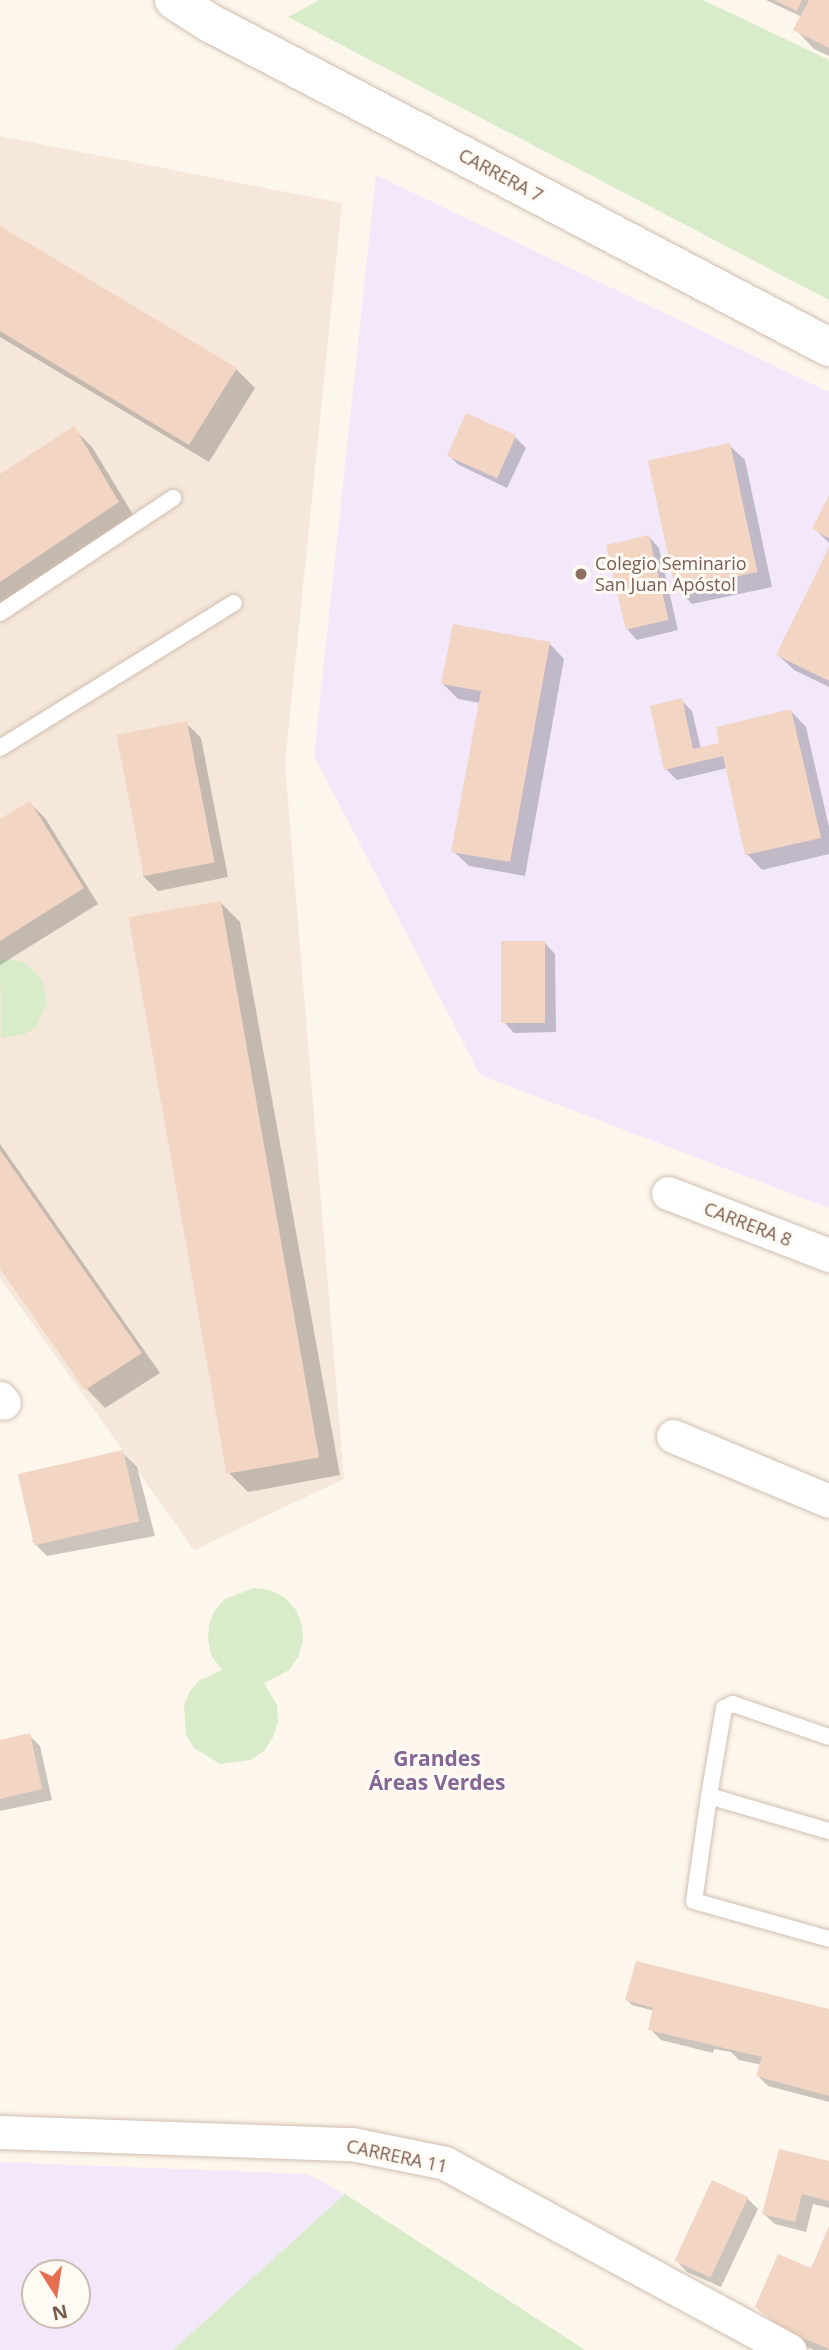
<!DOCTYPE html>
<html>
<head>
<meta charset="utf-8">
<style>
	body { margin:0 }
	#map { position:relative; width:829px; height:2350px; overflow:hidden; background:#fdf6ec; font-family:"Open Sans",sans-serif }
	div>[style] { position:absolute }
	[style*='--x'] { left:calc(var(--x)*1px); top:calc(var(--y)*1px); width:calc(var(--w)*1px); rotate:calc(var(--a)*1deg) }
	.residential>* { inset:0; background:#f5e8da }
	.education>* { inset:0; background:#f3e8fa }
	.green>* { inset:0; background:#d8ecc9 }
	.shadow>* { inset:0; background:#0003 }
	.building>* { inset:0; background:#f3d5c3; transform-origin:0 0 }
	.roads { filter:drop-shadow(0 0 2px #d1beb0) drop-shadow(0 0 2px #d1beb0) }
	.service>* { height:16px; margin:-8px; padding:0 8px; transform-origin:8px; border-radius:8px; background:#fff }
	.minor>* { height:33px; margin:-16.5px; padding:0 16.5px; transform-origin:16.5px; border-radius:16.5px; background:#fff }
	.tertiary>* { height:38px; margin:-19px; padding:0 19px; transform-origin:19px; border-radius:19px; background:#fff }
	.dots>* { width:19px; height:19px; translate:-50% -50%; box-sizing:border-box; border:4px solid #fffaf3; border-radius:50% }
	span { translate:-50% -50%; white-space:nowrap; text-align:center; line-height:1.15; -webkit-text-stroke:6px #fffaf3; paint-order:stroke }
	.street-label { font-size:18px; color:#7a5c4d }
	.education-label { font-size:18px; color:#785e54 }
	.left { translate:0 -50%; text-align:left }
	.quarter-label { font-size:21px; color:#846695; font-weight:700 }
	.north { position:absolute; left:21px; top:2259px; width:70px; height:70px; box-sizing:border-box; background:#fffaf3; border:2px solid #cabbb1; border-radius:50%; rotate:168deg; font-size:19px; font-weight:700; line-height:28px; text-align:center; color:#7a5c4d }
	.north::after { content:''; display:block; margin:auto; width:24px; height:32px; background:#e76f51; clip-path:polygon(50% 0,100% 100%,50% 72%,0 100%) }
</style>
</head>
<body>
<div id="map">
	<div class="residential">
		<div style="clip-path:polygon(0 136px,342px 203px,285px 764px,344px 1479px,194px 1550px,0 1278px)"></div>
	</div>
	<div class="education">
		<div style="clip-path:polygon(376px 175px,829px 392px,829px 1208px,480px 1075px,314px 756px)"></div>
		<div style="clip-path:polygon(evenodd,0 2162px,307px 2174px,345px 2194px,173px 2350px,0 2350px,0 2162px,35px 2273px,77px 2273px,77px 2315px,35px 2315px,35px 2273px)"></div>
	</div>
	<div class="green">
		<div style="clip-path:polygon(319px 0,703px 0,829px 60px,829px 300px,288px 17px)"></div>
		<div style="clip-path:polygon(10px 959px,24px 962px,42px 979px,47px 1003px,36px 1027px,25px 1034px,1px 1038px,0 960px)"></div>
		<div style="clip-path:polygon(254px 1588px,270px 1590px,285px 1598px,296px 1610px,302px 1625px,303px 1641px,298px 1657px,289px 1670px,264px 1683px,277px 1705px,278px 1722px,273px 1737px,264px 1751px,250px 1760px,220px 1764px,194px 1748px,186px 1735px,184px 1705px,190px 1691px,200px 1680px,222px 1670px,211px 1655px,208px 1639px,209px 1624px,215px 1610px,225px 1599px)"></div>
		<div style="clip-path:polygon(345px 2194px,585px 2350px,173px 2350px)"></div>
	</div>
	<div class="shadow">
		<div style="clip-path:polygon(766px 0,829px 0,829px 56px,814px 49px,796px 30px,802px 17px)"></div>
		<div style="clip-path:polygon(0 228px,236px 369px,255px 388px,209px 462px,0 337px)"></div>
		<div style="clip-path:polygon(73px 428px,92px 447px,137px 521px,0 613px,0 476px)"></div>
		<div style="clip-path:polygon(515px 437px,526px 448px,507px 488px,459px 465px,448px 455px)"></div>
		<div style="clip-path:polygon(729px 445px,745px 460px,772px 587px,692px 604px,677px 588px)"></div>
		<div style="clip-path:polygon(829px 499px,829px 543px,815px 529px)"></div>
		<div style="clip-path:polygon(649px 537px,659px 548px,678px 630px,637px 640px,627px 629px)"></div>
		<div style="clip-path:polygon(829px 551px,829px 687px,794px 670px,778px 655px)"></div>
		<div style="clip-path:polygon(549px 643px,564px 659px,525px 876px,469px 866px,453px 851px,480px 703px,458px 699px,443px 684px)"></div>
		<div style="clip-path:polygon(681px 700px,692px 711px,701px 749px,723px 748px,791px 711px,806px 727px,829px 827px,829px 854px,762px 870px,747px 854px,727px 768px,677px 780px,666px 769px)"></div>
		<div style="clip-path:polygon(186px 723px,201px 738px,228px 877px,158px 891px,143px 876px)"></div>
		<div style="clip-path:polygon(30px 803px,45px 818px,98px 904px,0 965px,0 821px)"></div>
		<div style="clip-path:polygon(221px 903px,240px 922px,340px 1475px,248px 1492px,229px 1473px)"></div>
		<div style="clip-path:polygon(545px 943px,555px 954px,556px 1032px,514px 1033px,504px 1022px)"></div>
		<div style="clip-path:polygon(0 1144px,160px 1373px,105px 1408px,87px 1389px,0 1266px)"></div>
		<div style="clip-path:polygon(122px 1452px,137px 1467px,155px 1536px,47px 1556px,32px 1541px)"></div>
		<div style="clip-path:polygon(29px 1735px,40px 1746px,52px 1800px,0 1811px,0 1742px)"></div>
		<div style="clip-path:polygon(627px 2000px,829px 2013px,829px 2102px,768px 2086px,758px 2076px,762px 2065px,739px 2060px,731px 2052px,714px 2049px,713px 2053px,661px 2040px,650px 2029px,655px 2011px,632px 2005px)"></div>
		<div style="clip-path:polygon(829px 2163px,829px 2208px,813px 2204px,806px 2232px,775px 2224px,764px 2214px)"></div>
		<div style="clip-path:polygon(747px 2198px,758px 2209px,721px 2287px,687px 2272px,677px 2261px)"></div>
		<div style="clip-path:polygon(829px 2230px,829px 2350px,814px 2350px,802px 2345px,757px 2307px,811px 2271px)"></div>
	</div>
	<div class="building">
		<div style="clip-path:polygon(774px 0,802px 0,797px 11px)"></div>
		<div style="clip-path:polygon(809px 0,829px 0,829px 48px,793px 30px)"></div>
		<div style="clip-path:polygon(0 226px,237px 368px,189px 445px,0 331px)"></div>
		<div style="left:466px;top:413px;width:55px;height:47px;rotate:24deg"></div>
		<div style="clip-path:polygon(74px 426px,119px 502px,0 582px,0 474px)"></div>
		<div style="left:730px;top:443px;width:132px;height:84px;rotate:78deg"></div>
		<div style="clip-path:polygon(829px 495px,829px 538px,812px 529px)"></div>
		<div style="left:649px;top:535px;width:87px;height:44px;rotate:77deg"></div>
		<div style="clip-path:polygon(829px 547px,829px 681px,776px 655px)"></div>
		<div style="clip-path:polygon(453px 624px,550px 642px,510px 862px,451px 852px,481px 691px,441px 684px)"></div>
		<div style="clip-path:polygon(682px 698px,693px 749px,719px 743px,716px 727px,791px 709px,821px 838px,745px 855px,723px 756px,664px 770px,650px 706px)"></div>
		<div style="left:187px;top:721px;width:144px;height:72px;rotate:79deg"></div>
		<div style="clip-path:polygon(30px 801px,84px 888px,0 941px,0 819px)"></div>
		<div style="left:221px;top:901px;width:565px;height:94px;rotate:80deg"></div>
		<div style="left:501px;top:941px;width:44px;height:82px"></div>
		<div style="clip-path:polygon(0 1150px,142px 1353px,85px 1390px,0 1269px)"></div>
		<div style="left:123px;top:1450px;width:73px;height:108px;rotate:77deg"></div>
		<div style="clip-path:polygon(30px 1733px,42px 1789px,0 1799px,0 1740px)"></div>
		<div style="clip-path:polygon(636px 1961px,829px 2009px,829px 2096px,756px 2076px,762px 2057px,648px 2030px,653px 2008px,625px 2000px)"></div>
		<div style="clip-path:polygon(779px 2149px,829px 2161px,829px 2201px,802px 2194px,795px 2222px,762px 2214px)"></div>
		<div style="left:712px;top:2180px;width:40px;height:89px;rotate:25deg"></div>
		<div style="clip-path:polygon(829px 2226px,829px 2349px,784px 2330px,755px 2307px,778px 2254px,811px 2268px)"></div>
	</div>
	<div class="roads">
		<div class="service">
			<div style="--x:0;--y:613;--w:208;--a:-33.6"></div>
			<div style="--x:0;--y:748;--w:275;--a:-31.8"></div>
			<div style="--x:829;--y:1737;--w:102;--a:-161"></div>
			<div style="--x:733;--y:1704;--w:10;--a:156"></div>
			<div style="--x:724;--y:1708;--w:89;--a:99.7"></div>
			<div style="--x:709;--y:1796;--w:125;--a:16.3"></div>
			<div style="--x:709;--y:1796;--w:106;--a:98.1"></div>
			<div style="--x:694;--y:1901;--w:140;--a:15.7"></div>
		</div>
		<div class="minor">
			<div style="--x:668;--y:1193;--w:173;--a:21.1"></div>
			<div style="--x:0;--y:1398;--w:6;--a:51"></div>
			<div style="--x:673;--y:1436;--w:169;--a:22.6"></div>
			<div style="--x:0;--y:2132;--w:352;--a:2"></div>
			<div style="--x:352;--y:2144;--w:95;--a:11.5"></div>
			<div style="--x:445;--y:2163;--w:392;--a:28.5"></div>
		</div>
		<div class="tertiary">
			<div style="--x:174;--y:0;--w:43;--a:32.6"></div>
			<div style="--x:210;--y:23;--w:699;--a:27.63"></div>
		</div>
	</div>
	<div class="dots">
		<div style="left:581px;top:574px;background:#8d6e63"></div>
	</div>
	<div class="street-label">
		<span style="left:501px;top:175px;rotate:28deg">CARRERA 7</span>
		<span style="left:748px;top:1224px;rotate:21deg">CARRERA 8</span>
		<span style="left:397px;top:2156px;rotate:12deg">CARRERA 11</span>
	</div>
	<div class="education-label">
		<span class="left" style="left:595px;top:574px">Colegio Seminario<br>San Juan Apóstol</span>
	</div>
	<div class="quarter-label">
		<span style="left:437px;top:1770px">Grandes<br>Áreas Verdes</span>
	</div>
	<div class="north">N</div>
</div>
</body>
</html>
